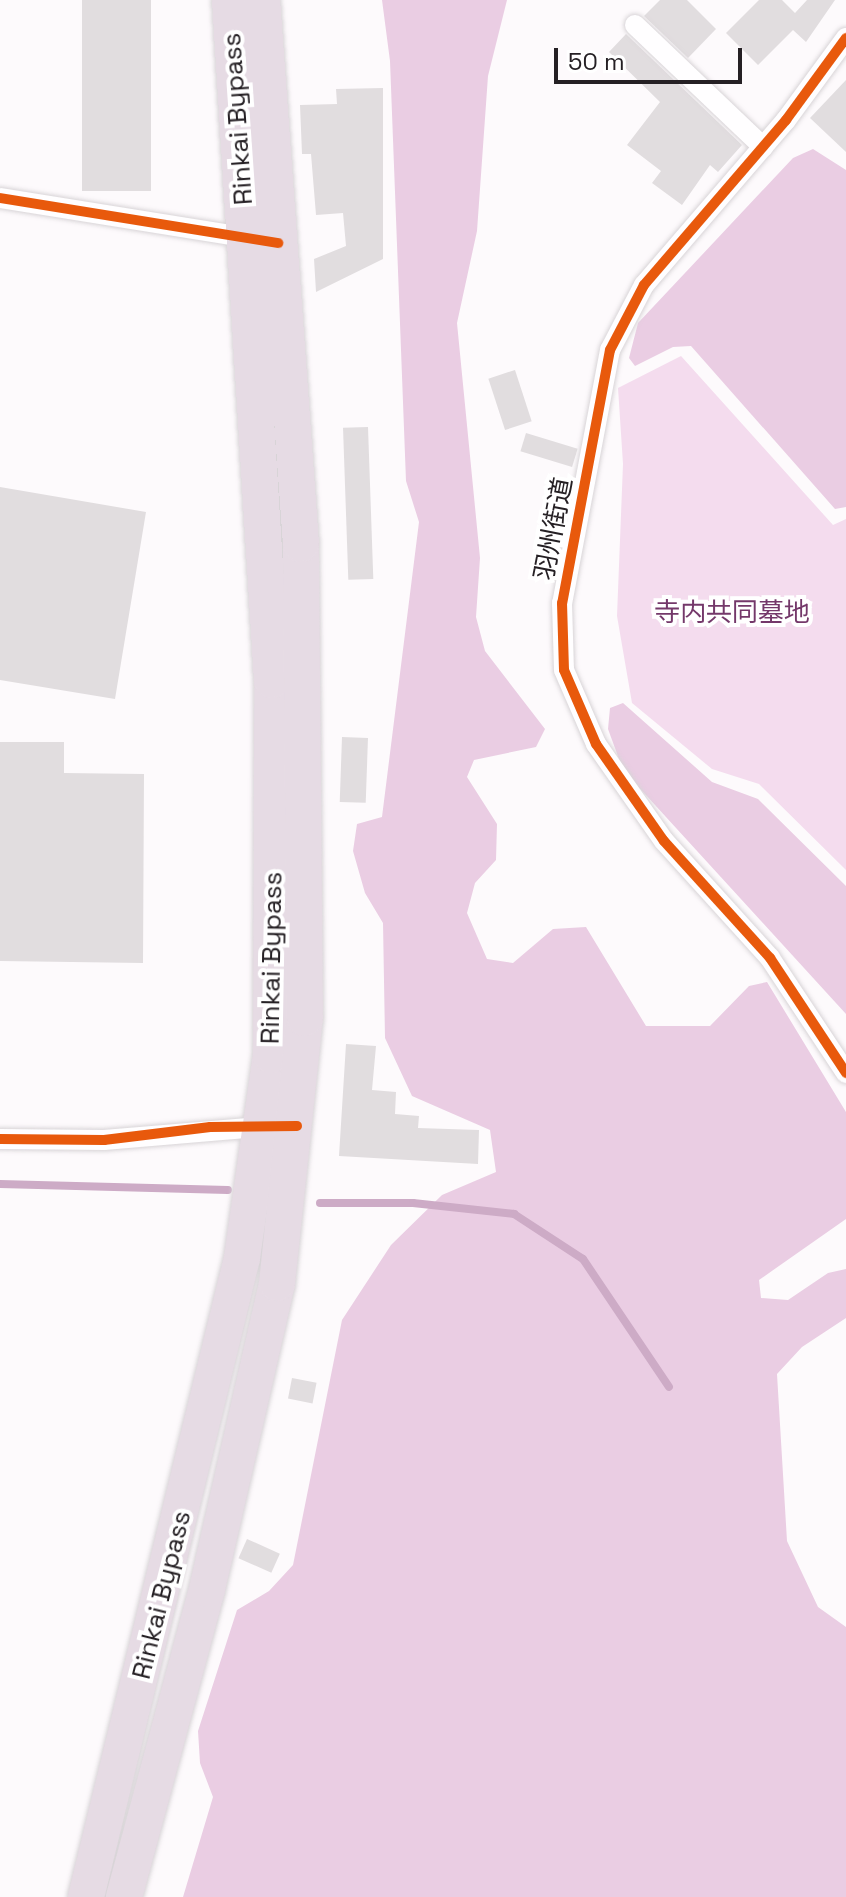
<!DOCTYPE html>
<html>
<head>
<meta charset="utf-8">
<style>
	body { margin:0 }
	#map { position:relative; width:846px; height:1897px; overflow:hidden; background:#fdfafc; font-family:"Space Grotesk","Noto Sans JP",sans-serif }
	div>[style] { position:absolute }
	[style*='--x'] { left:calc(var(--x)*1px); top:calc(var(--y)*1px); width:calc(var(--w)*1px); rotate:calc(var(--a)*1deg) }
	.green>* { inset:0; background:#f4dcee }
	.forest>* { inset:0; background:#eacde3 }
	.stream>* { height:8px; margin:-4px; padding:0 4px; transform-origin:4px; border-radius:4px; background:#cdabc6 }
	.building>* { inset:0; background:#e1dddf; transform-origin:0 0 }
	.roads { filter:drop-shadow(0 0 2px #d8d4d7) drop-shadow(0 0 2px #d8d4d7) }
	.street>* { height:20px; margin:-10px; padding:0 10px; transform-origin:10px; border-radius:10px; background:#fffeff }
	.highway>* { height:36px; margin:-18px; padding:0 18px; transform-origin:18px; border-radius:18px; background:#e6dbe4 }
	.cycleway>* { height:10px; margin:-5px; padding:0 5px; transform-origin:5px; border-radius:5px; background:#e8590c }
	span { translate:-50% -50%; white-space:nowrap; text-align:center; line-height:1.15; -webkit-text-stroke:8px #fff; paint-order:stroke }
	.street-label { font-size:26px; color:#252024 }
	.park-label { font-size:26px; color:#74386a }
	.scale { position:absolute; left:554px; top:48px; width:188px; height:36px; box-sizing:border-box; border:4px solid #252024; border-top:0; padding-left:10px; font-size:24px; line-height:28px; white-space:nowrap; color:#252024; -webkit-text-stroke:6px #fff; paint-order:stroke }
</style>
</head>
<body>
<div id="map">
	<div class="green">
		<div style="clip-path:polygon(681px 356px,833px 525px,846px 519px,846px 870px,759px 784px,712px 769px,632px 703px,617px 616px,623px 464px,618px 388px)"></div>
	</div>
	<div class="forest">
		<div style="clip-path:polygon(382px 0,507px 0,488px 76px,477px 231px,457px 323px,480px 558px,476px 617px,485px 651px,545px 729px,536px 747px,474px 760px,467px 777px,497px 824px,496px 860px,475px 883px,467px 913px,487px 959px,513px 963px,553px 929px,586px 927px,646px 1026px,710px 1026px,749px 986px,767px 982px,846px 1112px,846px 1219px,759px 1280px,761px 1298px,788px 1300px,828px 1273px,846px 1269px,846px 1318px,802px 1347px,777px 1374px,787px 1541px,818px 1607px,846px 1627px,846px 1897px,183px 1897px,213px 1797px,200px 1763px,198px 1731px,237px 1610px,269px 1591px,293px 1565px,342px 1320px,391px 1245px,442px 1195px,496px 1172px,490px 1130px,412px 1096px,385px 1038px,383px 923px,365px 893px,353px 851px,357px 824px,382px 817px,419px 522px,406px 481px,390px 61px)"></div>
		<div style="clip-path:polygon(813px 149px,846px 170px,846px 507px,835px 509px,691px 346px,673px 347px,635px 366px,629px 358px,638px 323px,793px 158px)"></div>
		<div style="clip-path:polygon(623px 703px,712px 782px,758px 799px,846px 886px,846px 1014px,623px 770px,608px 729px,610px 708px)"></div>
	</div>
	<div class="stream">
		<div style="--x:0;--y:1184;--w:228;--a:1.5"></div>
		<div style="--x:320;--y:1203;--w:93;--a:0"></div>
		<div style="--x:413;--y:1203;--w:102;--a:6.2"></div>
		<div style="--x:514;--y:1214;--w:82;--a:33.1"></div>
		<div style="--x:583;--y:1259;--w:154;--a:56.1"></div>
	</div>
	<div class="building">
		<div style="left:82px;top:0;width:69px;height:191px"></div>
		<div style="clip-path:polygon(660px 0,687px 0,716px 29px,688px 58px,644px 16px)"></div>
		<div style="clip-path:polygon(759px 0,782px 0,795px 13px,807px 0,835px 0,806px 42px,793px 30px,758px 65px,726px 33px)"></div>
		<div style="clip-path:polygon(626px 34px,742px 145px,718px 172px,710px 165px,682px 205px,652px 183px,661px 171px,627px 145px,660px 102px,609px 52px)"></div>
		<div style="clip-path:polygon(846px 80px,846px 152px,810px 118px)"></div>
		<div style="clip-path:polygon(383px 88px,383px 259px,316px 292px,314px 259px,346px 246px,343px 213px,316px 215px,311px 154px,302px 154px,300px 105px,337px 104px,336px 89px)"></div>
		<div style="left:515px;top:370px;width:54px;height:28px;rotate:72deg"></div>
		<div style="left:368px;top:427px;width:152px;height:25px;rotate:88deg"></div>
		<div style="left:526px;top:433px;width:54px;height:19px;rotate:17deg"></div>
		<div style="clip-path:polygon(0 487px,146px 512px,115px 699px,0 680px)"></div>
		<div style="left:342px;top:737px;width:26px;height:65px;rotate:2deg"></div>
		<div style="clip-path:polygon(0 742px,64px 742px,64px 773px,144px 774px,143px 963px,0 961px)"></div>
		<div style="clip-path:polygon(346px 1044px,376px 1046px,372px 1090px,396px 1092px,395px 1114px,419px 1116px,418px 1128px,479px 1130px,478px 1164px,339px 1156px)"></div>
		<div style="left:292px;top:1378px;width:25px;height:21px;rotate:11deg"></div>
		<div style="left:247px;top:1539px;width:36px;height:21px;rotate:24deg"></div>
	</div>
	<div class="roads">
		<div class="street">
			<div style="--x:635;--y:25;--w:177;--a:43.6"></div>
			<div style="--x:846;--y:38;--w:102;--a:126.2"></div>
			<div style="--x:786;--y:120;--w:218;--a:130.7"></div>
			<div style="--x:644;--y:285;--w:73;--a:117.6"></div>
			<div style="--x:610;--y:350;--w:258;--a:100.7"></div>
			<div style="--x:562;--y:603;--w:67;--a:88.3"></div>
			<div style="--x:564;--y:670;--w:81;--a:66.6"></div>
			<div style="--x:596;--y:744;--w:118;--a:55"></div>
			<div style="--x:664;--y:841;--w:158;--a:47.8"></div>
			<div style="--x:770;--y:958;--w:138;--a:56.5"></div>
			<div style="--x:0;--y:198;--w:253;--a:9.1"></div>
			<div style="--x:0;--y:1139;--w:104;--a:0.6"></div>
			<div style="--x:104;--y:1140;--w:166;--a:-4.8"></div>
		</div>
		<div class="highway">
			<div style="--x:86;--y:1897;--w:658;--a:-76.28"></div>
			<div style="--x:242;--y:1258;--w:205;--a:-81.9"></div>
			<div style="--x:271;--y:1055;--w:375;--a:-89.8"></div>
			<div style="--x:272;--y:680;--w:681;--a:-93.53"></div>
			<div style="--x:124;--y:1897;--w:319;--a:-74.9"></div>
			<div style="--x:207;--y:1589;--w:314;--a:-77.1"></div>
			<div style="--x:277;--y:1283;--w:266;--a:-84"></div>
			<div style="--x:305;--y:1018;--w:474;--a:-90.5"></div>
			<div style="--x:301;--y:544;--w:545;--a:-94.1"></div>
		</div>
	</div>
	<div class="cycleway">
		<div style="--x:846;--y:38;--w:102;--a:126.2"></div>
		<div style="--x:786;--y:120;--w:218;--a:130.7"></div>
		<div style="--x:644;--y:285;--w:73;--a:117.6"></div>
		<div style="--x:610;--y:350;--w:258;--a:100.7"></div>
		<div style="--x:562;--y:603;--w:67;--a:88.3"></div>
		<div style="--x:564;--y:670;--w:81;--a:66.6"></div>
		<div style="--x:596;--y:744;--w:118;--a:55"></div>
		<div style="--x:664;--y:841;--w:158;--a:47.8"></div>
		<div style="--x:770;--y:958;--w:138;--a:56.5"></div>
		<div style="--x:0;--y:198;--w:282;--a:9.2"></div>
		<div style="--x:0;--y:1139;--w:104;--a:0.6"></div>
		<div style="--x:104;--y:1140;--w:107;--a:-7"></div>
		<div style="--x:210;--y:1127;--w:87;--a:-0.7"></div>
	</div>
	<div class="street-label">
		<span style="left:238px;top:119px;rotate:-94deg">Rinkai Bypass</span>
		<span style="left:554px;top:529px;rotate:-79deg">羽州街道</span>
		<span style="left:272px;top:958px;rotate:-89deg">Rinkai Bypass</span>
		<span style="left:162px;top:1595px;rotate:-76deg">Rinkai Bypass</span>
	</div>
	<div class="park-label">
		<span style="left:732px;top:613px">寺内共同墓地</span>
	</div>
	<div class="scale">50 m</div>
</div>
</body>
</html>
